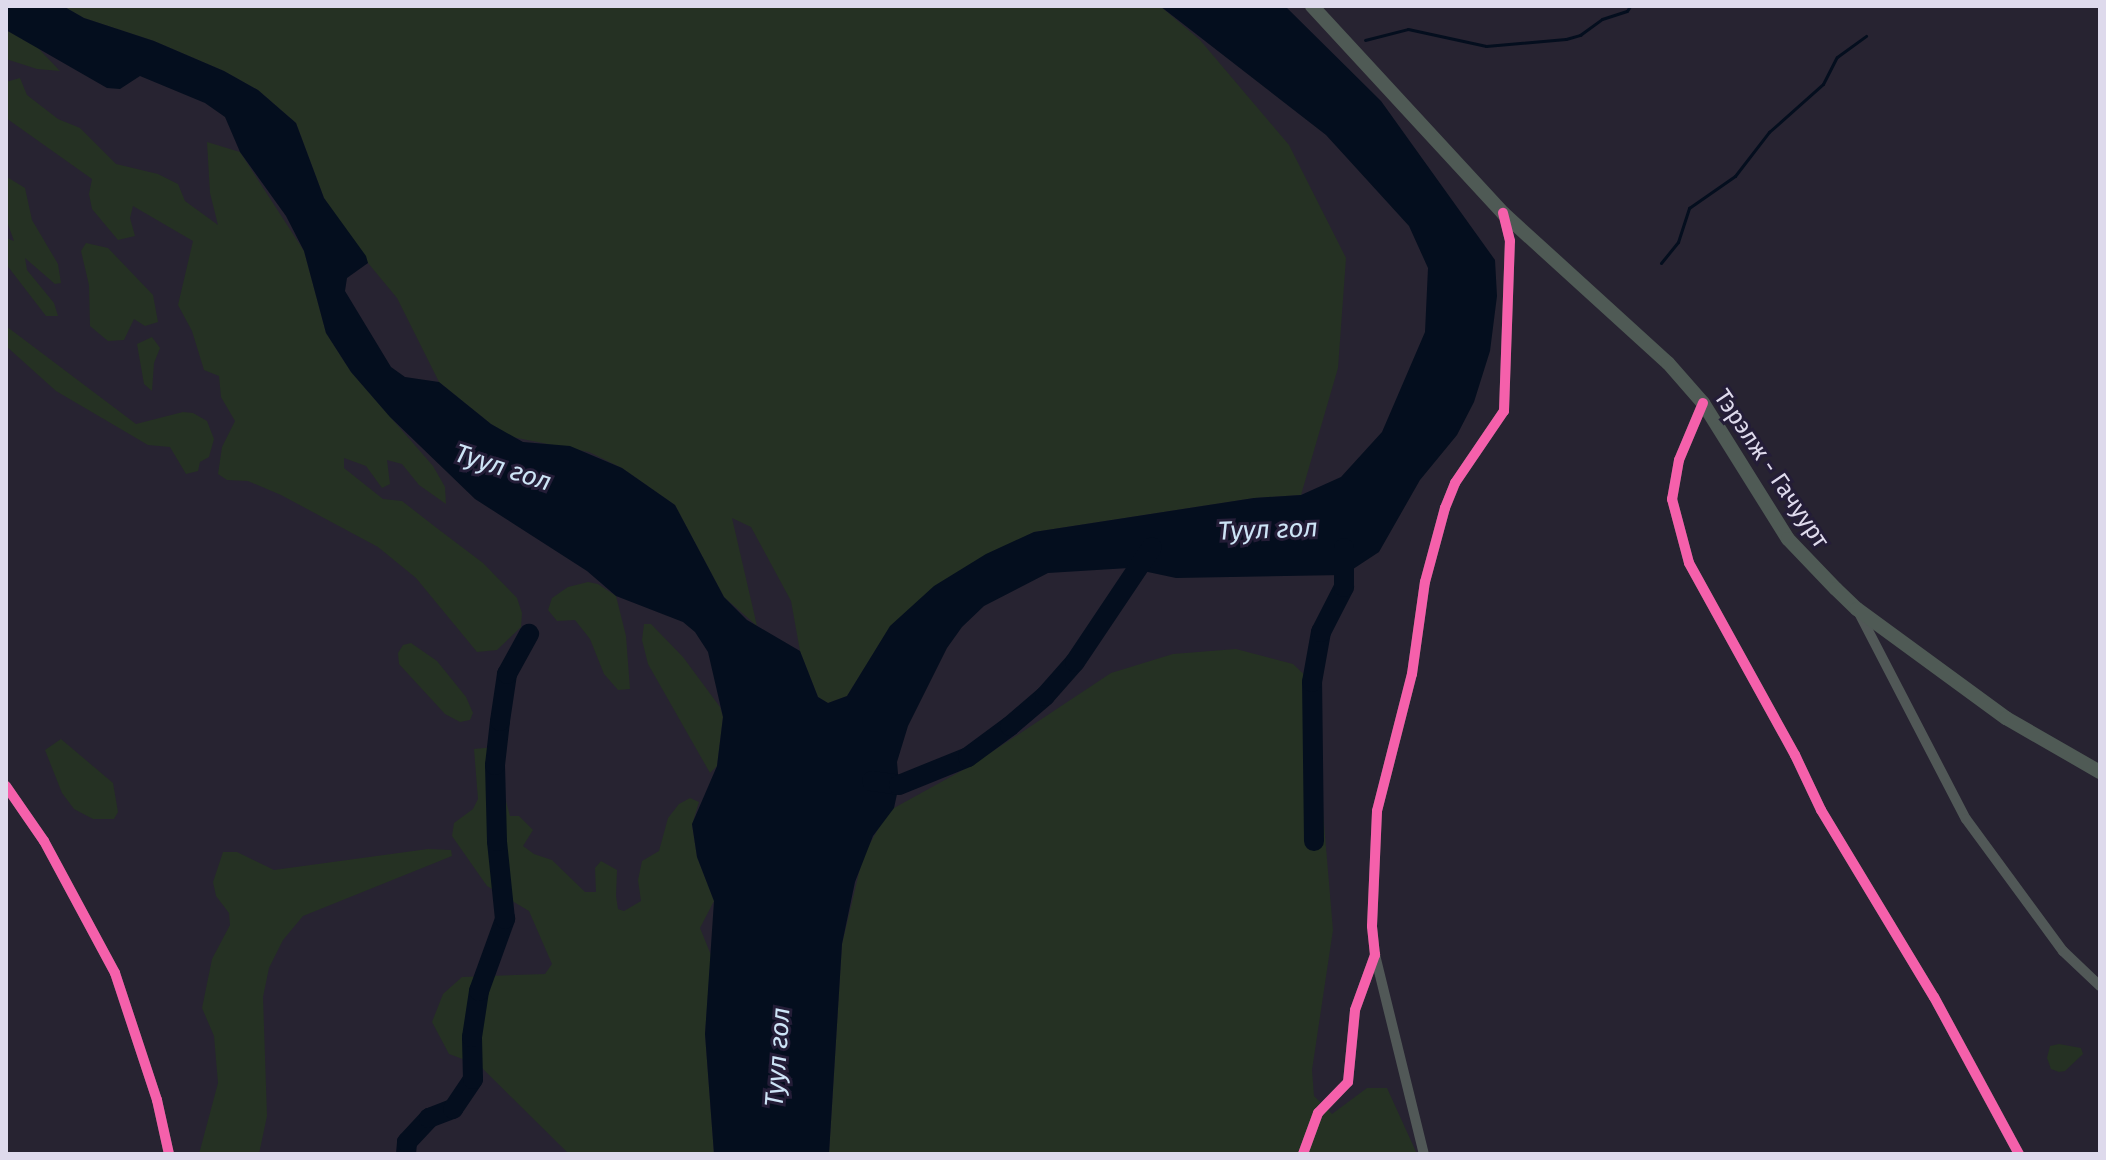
<!DOCTYPE html>
<html>
<head>
<meta charset="utf-8">
<style>
	body { margin:0 }
	#map { position:relative; width:2106px; height:1160px; overflow:hidden; background:#272331; font-family:"Fira Sans",sans-serif }
	div>[style] { position:absolute }
	[style*='--x'] { left:calc(var(--x)*1px); top:calc(var(--y)*1px); width:calc(var(--w)*1px); rotate:calc(var(--a)*1deg) }
	.green>* { inset:0; background:#253123 }
	.water>* { inset:0; background:#040e1e }
	.stream>* { height:3px; margin:-1.5px; padding:0 1.5px; transform-origin:1.5px; border-radius:1.5px; background:#040e1e }
	.river>* { height:20px; margin:-10px; padding:0 10px; transform-origin:10px; border-radius:10px; background:#040e1e }
	.street>* { height:10px; margin:-5px; padding:0 5px; transform-origin:5px; border-radius:5px; background:#515857 }
	.secondary>* { height:14px; margin:-7px; padding:0 7px; transform-origin:7px; border-radius:7px; background:#4f5a55 }
	.cycleway>* { height:10px; margin:-5px; padding:0 5px; transform-origin:5px; border-radius:5px; background:#f560ab }
	span { translate:-50% -50%; white-space:nowrap; text-align:center; line-height:1.15; -webkit-text-stroke:6px #241d37; paint-order:stroke }
	.street-label { font-size:24px; color:#dedaec }
	.water-label { font-size:26px; color:#cde4f6; font-style:italic }
	.frame { position:absolute; inset:0; border:8px solid #dedaec; pointer-events:none }
</style>
</head>
<body>
<div id="map">
	<div class="green">
		<div style="clip-path:polygon(63px 6px,1160px 6px,1200px 40px,1289px 145px,1346px 258px,1338px 368px,1301px 495px,1254px 498px,1034px 532px,986px 555px,890px 627px,847px 696px,828px 703px,818px 697px,800px 651px,791px 601px,751px 527px,732px 518px,757px 626px,724px 597px,675px 505px,622px 468px,589px 452px,512px 437px,491px 424px,439px 382px,397px 298px,368px 263px,324px 198px,296px 123px,258px 90px,224px 71px,154px 41px,84px 18px)"></div>
		<div style="clip-path:polygon(6px 30px,38px 48px,60px 71px,37px 69px,6px 59px)"></div>
		<div style="clip-path:polygon(20px 78px,27px 95px,58px 119px,80px 128px,116px 164px,158px 174px,178px 184px,185px 201px,218px 225px,210px 193px,207px 142px,240px 152px,304px 251px,326px 333px,351px 372px,433px 466px,445px 487px,446px 504px,419px 485px,402px 464px,387px 460px,390px 484px,382px 488px,366px 466px,344px 458px,344px 468px,383px 499px,402px 501px,438px 529px,483px 563px,517px 598px,522px 613px,521px 627px,497px 650px,477px 652px,416px 578px,378px 547px,281px 495px,248px 481px,227px 480px,218px 474px,222px 447px,235px 421px,221px 397px,219px 376px,204px 370px,192px 331px,178px 305px,193px 241px,133px 206px,130px 218px,135px 236px,118px 240px,92px 209px,89px 194px,92px 179px,6px 118px,6px 82px)"></div>
		<div style="clip-path:polygon(7px 177px,25px 188px,32px 220px,58px 264px,61px 283px,55px 284px,25px 258px,27px 270px,54px 303px,58px 316px,46px 316px,6px 264px,6px 238px,14px 241px,6px 219px)"></div>
		<div style="clip-path:polygon(86px 243px,108px 248px,153px 295px,158px 322px,145px 326px,134px 319px,124px 340px,108px 341px,90px 326px,89px 285px,81px 251px)"></div>
		<div style="clip-path:polygon(6px 326px,136px 424px,183px 412px,193px 413px,207px 421px,214px 439px,209px 457px,200px 462px,198px 471px,186px 474px,170px 447px,148px 445px,56px 391px,6px 346px)"></div>
		<div style="clip-path:polygon(152px 337px,160px 348px,154px 363px,152px 391px,144px 384px,137px 344px)"></div>
		<div style="clip-path:polygon(588px 582px,598px 584px,616px 596px,626px 636px,630px 689px,618px 690px,604px 674px,590px 639px,575px 620px,557px 621px,548px 610px,552px 598px,568px 587px)"></div>
		<div style="clip-path:polygon(644px 624px,651px 624px,683px 657px,720px 707px,723px 717px,717px 766px,710px 773px,648px 664px,642px 640px)"></div>
		<div style="clip-path:polygon(411px 643px,437px 661px,466px 697px,473px 713px,470px 720px,460px 722px,445px 714px,399px 664px,398px 653px,403px 645px)"></div>
		<div style="clip-path:polygon(1236px 649px,1293px 664px,1312px 682px,1333px 930px,1312px 1070px,1314px 1096px,1332px 1114px,1367px 1088px,1387px 1088px,1417px 1154px,829px 1154px,842px 944px,863px 856px,882px 822px,894px 808px,972px 765px,1111px 673px,1173px 654px)"></div>
		<div style="clip-path:polygon(61px 739px,113px 783px,118px 812px,114px 819px,93px 819px,74px 809px,62px 793px,45px 750px)"></div>
		<div style="clip-path:polygon(495px 747px,505px 768px,504px 794px,510px 816px,519px 816px,533px 830px,523px 846px,534px 854px,552px 860px,585px 892px,596px 892px,595px 868px,601px 861px,617px 870px,616px 896px,618px 909px,624px 911px,641px 901px,638px 880px,642px 861px,659px 851px,668px 818px,679px 804px,690px 798px,699px 802px,692px 825px,697px 857px,714px 901px,700px 928px,711px 955px,705px 1034px,714px 1154px,569px 1154px,479px 1065px,449px 1054px,432px 1022px,443px 994px,462px 977px,545px 974px,552px 964px,529px 911px,487px 886px,452px 836px,454px 823px,473px 809px,478px 799px,474px 749px)"></div>
		<div style="clip-path:polygon(428px 849px,451px 850px,452px 856px,303px 916px,283px 940px,269px 968px,263px 997px,267px 1116px,259px 1154px,199px 1154px,218px 1083px,214px 1036px,202px 1008px,212px 959px,230px 925px,229px 913px,216px 896px,213px 882px,223px 852px,237px 852px,274px 870px)"></div>
		<div style="clip-path:polygon(2059px 1044px,2081px 1048px,2083px 1054px,2065px 1071px,2059px 1072px,2051px 1069px,2047px 1058px,2050px 1046px)"></div>
	</div>
	<div class="water">
		<div style="clip-path:polygon(6px 6px,63px 6px,84px 18px,154px 41px,224px 71px,258px 90px,281px 110px,296px 123px,324px 198px,366px 256px,368px 263px,347px 278px,345px 291px,391px 367px,405px 377px,439px 382px,491px 424px,523px 442px,570px 446px,622px 468px,675px 505px,724px 597px,747px 620px,800px 651px,818px 697px,828px 703px,847px 696px,890px 626px,934px 586px,986px 554px,1034px 532px,1254px 498px,1301px 495px,1341px 477px,1382px 432px,1425px 332px,1428px 268px,1409px 226px,1326px 135px,1160px 6px,1285px 6px,1381px 101px,1495px 260px,1497px 296px,1490px 351px,1474px 402px,1457px 435px,1420px 480px,1379px 552px,1344px 575px,1176px 578px,1129px 568px,1048px 573px,984px 606px,962px 627px,947px 648px,908px 726px,897px 762px,899px 785px,894px 808px,873px 836px,855px 882px,842px 944px,829px 1154px,714px 1154px,705px 1034px,714px 901px,697px 857px,692px 824px,717px 766px,723px 717px,708px 652px,695px 632px,683px 622px,616px 596px,587px 571px,475px 499px,390px 417px,351px 372px,326px 333px,304px 251px,286px 216px,240px 152px,225px 117px,205px 103px,140px 76px,120px 89px,107px 88px,6px 30px)"></div>
	</div>
	<div class="stream">
		<div style="--x:1365;--y:40;--w:44;--a:-14.3"></div>
		<div style="--x:1408;--y:29;--w:80;--a:12.3"></div>
		<div style="--x:1486;--y:46;--w:80;--a:-5"></div>
		<div style="--x:1566;--y:39;--w:15;--a:-16"></div>
		<div style="--x:1580;--y:35;--w:27;--a:-36"></div>
		<div style="--x:1602;--y:19;--w:26;--a:-18"></div>
		<div style="--x:1627;--y:11;--w:6;--a:-59"></div>
		<div style="--x:1661;--y:263;--w:27;--a:-51"></div>
		<div style="--x:1678;--y:242;--w:36;--a:-72"></div>
		<div style="--x:1689;--y:208;--w:56;--a:-34.8"></div>
		<div style="--x:1735;--y:176;--w:56;--a:-52.3"></div>
		<div style="--x:1769;--y:132;--w:72;--a:-41.6"></div>
		<div style="--x:1823;--y:84;--w:30;--a:-63"></div>
		<div style="--x:1837;--y:57;--w:36;--a:-36"></div>
	</div>
	<div class="river">
		<div style="--x:872;--y:781;--w:27;--a:8"></div>
		<div style="--x:899;--y:785;--w:74;--a:-22.1"></div>
		<div style="--x:968;--y:757;--w:52;--a:-36.4"></div>
		<div style="--x:1010;--y:726;--w:46;--a:-40.6"></div>
		<div style="--x:1045;--y:696;--w:45;--a:-48.6"></div>
		<div style="--x:1075;--y:662;--w:138;--a:-56.2"></div>
		<div style="--x:1314;--y:841;--w:159;--a:-90.7"></div>
		<div style="--x:1312;--y:682;--w:51;--a:-79.8"></div>
		<div style="--x:1321;--y:632;--w:51;--a:-62.9"></div>
		<div style="--x:1344;--y:587;--w:39;--a:-90"></div>
		<div style="--x:406;--y:1154;--w:12;--a:-85"></div>
		<div style="--x:407;--y:1142;--w:33;--a:-47"></div>
		<div style="--x:429;--y:1118;--w:26;--a:-21"></div>
		<div style="--x:453;--y:1109;--w:36;--a:-56"></div>
		<div style="--x:473;--y:1079;--w:42;--a:-91.4"></div>
		<div style="--x:472;--y:1037;--w:47;--a:-81.3"></div>
		<div style="--x:479;--y:991;--w:77;--a:-70.1"></div>
		<div style="--x:505;--y:919;--w:78;--a:-95.9"></div>
		<div style="--x:497;--y:841;--w:76;--a:-91.5"></div>
		<div style="--x:495;--y:765;--w:44;--a:-83.5"></div>
		<div style="--x:500;--y:721;--w:48;--a:-81.5"></div>
		<div style="--x:507;--y:674;--w:46;--a:-61.2"></div>
	</div>
	<div class="street">
		<div style="--x:1703;--y:403;--w:62;--a:112.8"></div>
		<div style="--x:1679;--y:460;--w:40;--a:100"></div>
		<div style="--x:1672;--y:499;--w:66;--a:75.1"></div>
		<div style="--x:1689;--y:563;--w:219;--a:61.1"></div>
		<div style="--x:1795;--y:755;--w:61;--a:64.7"></div>
		<div style="--x:1821;--y:810;--w:218;--a:58.9"></div>
		<div style="--x:1934;--y:997;--w:179;--a:61.6"></div>
		<div style="--x:1858;--y:611;--w:234;--a:62.6"></div>
		<div style="--x:1966;--y:819;--w:164;--a:53.7"></div>
		<div style="--x:2063;--y:951;--w:51;--a:43.4"></div>
		<div style="--x:6;--y:786;--w:67;--a:55.4"></div>
		<div style="--x:44;--y:841;--w:150;--a:61.7"></div>
		<div style="--x:115;--y:973;--w:134;--a:71.7"></div>
		<div style="--x:157;--y:1100;--w:55;--a:77.5"></div>
		<div style="--x:1375;--y:955;--w:205;--a:76.2"></div>
		<div style="--x:1303;--y:1154;--w:44;--a:-69.9"></div>
		<div style="--x:1318;--y:1113;--w:43;--a:-45.9"></div>
		<div style="--x:1348;--y:1082;--w:72;--a:-84.4"></div>
		<div style="--x:1355;--y:1010;--w:59;--a:-70"></div>
		<div style="--x:1375;--y:955;--w:29;--a:-96"></div>
		<div style="--x:1372;--y:926;--w:115;--a:-87.5"></div>
		<div style="--x:1377;--y:811;--w:141;--a:-75.7"></div>
		<div style="--x:1412;--y:674;--w:93;--a:-82"></div>
		<div style="--x:1425;--y:582;--w:77;--a:-74.9"></div>
		<div style="--x:1445;--y:508;--w:27;--a:-68"></div>
		<div style="--x:1455;--y:483;--w:87;--a:-55.8"></div>
		<div style="--x:1504;--y:411;--w:170;--a:-88"></div>
		<div style="--x:1510;--y:241;--w:27;--a:-103"></div>
	</div>
	<div class="secondary">
		<div style="--x:1312;--y:6;--w:282;--a:47.3"></div>
		<div style="--x:1503;--y:213;--w:223;--a:42.3"></div>
		<div style="--x:1668;--y:363;--w:53;--a:48.8"></div>
		<div style="--x:1703;--y:403;--w:160;--a:58"></div>
		<div style="--x:1788;--y:539;--w:69;--a:46.2"></div>
		<div style="--x:1836;--y:589;--w:29;--a:44"></div>
		<div style="--x:1857;--y:609;--w:185;--a:36.2"></div>
		<div style="--x:2006;--y:718;--w:108;--a:29.9"></div>
	</div>
	<div class="cycleway">
		<div style="--x:1703;--y:403;--w:62;--a:112.8"></div>
		<div style="--x:1679;--y:460;--w:40;--a:100"></div>
		<div style="--x:1672;--y:499;--w:66;--a:75.1"></div>
		<div style="--x:1689;--y:563;--w:219;--a:61.1"></div>
		<div style="--x:1795;--y:755;--w:61;--a:64.7"></div>
		<div style="--x:1821;--y:810;--w:218;--a:58.9"></div>
		<div style="--x:1934;--y:997;--w:179;--a:61.6"></div>
		<div style="--x:6;--y:786;--w:67;--a:55.4"></div>
		<div style="--x:44;--y:841;--w:150;--a:61.7"></div>
		<div style="--x:115;--y:973;--w:134;--a:71.7"></div>
		<div style="--x:157;--y:1100;--w:55;--a:77.5"></div>
		<div style="--x:1303;--y:1154;--w:44;--a:-69.9"></div>
		<div style="--x:1318;--y:1113;--w:43;--a:-45.9"></div>
		<div style="--x:1348;--y:1082;--w:72;--a:-84.4"></div>
		<div style="--x:1355;--y:1010;--w:59;--a:-70"></div>
		<div style="--x:1375;--y:955;--w:29;--a:-96"></div>
		<div style="--x:1372;--y:926;--w:115;--a:-87.5"></div>
		<div style="--x:1377;--y:811;--w:141;--a:-75.7"></div>
		<div style="--x:1412;--y:674;--w:93;--a:-82"></div>
		<div style="--x:1425;--y:582;--w:77;--a:-74.9"></div>
		<div style="--x:1445;--y:508;--w:27;--a:-68"></div>
		<div style="--x:1455;--y:483;--w:87;--a:-55.8"></div>
		<div style="--x:1504;--y:411;--w:170;--a:-88"></div>
		<div style="--x:1510;--y:241;--w:29;--a:-104"></div>
	</div>
	<div class="street-label">
		<span style="left:1771px;top:469px;rotate:56deg">Тэрэлж - Гачуурт</span>
	</div>
	<div class="water-label">
		<span style="left:503px;top:468px;rotate:18deg">Туул гол</span>
		<span style="left:1268px;top:530px;rotate:-2deg">Туул гол</span>
		<span style="left:778px;top:1057px;rotate:-86deg">Туул гол</span>
	</div>
	<div class="frame"></div>
</div>
</body>
</html>
